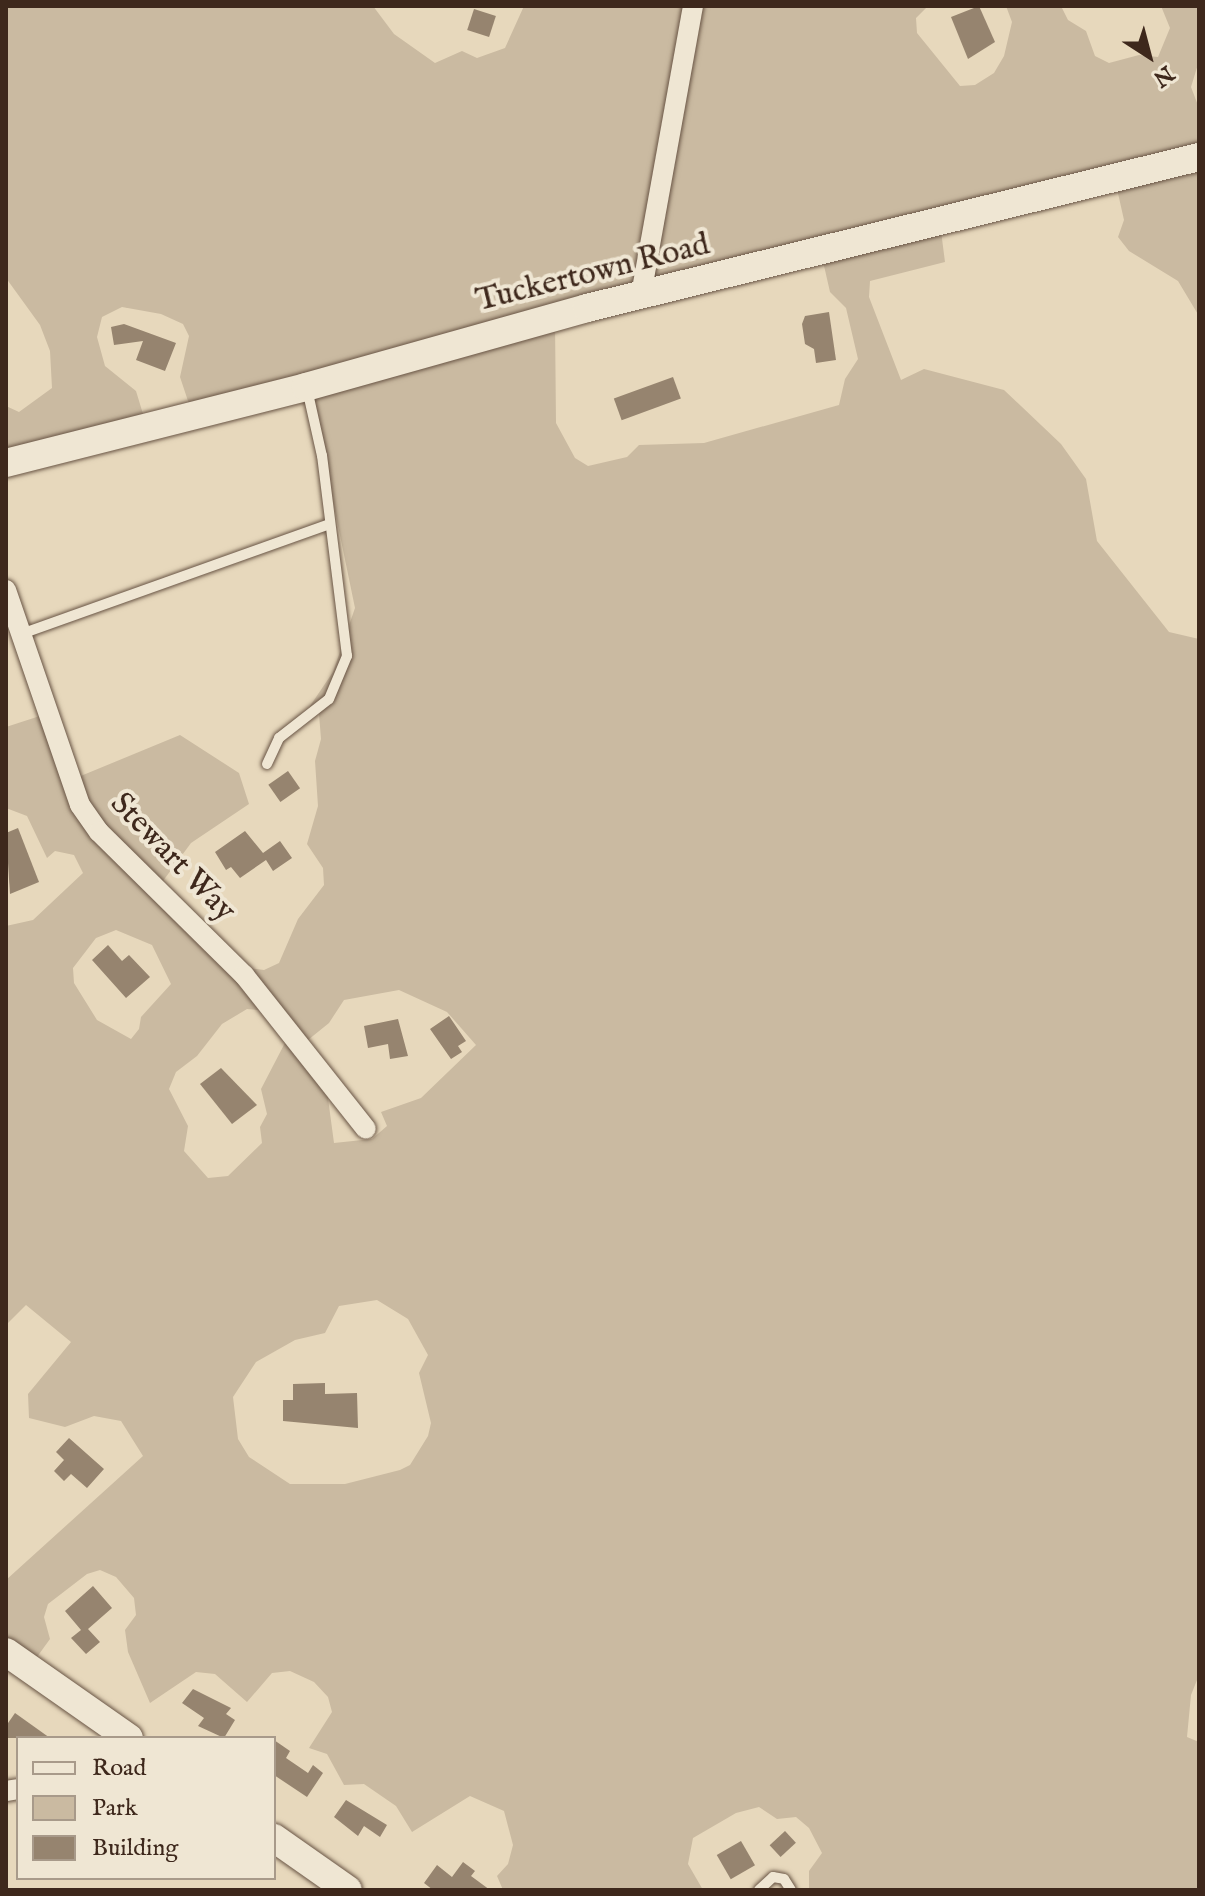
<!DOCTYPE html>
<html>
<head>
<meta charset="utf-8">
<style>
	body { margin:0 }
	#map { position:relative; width:1205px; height:1896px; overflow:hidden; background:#e7d8bc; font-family:"IM FELL English",serif }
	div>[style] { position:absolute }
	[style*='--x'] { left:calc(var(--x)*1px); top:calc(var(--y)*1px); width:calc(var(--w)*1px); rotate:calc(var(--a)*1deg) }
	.green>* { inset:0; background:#cabaa1 }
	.building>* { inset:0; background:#96846f; transform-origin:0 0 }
	.roads { filter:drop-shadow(0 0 2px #685444) drop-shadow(0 0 2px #685444) }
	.lane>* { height:10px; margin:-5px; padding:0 5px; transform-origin:5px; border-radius:5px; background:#efe6d3 }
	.street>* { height:20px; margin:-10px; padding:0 10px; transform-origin:10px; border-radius:10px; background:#efe6d3 }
	.secondary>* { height:28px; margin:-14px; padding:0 14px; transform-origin:14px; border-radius:14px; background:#efe6d3 }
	span { translate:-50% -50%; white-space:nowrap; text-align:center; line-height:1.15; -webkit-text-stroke:8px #efe6d3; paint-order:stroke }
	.street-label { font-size:32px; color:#3e281c }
	.frame { position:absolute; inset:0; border:8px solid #3e281c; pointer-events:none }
	.legend { position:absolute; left:16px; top:1736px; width:260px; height:144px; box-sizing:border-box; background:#efe6d3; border:2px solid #a89a8a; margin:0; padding:10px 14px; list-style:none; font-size:24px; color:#3e281c }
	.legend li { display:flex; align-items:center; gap:16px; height:40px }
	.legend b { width:40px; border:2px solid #a89a8a }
	.north { position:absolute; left:1109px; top:16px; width:80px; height:80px; -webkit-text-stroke:6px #efe6d3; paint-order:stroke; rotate:144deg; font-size:22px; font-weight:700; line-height:32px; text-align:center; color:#3e281c }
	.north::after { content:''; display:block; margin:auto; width:28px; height:36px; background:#3e281c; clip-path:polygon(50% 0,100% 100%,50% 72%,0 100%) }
</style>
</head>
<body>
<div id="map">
	<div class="green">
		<div style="clip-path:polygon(evenodd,6px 6px,373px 6px,394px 34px,435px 63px,462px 51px,477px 58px,505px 48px,524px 6px,928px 6px,916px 18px,917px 33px,960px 86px,975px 85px,994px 73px,1004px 56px,1012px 22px,1006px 6px,1061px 6px,1068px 20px,1086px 31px,1095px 56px,1109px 63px,1139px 55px,1158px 57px,1170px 28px,1161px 6px,1199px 6px,1199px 61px,1191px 87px,1199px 108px,1199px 316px,1178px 281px,1129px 251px,1118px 237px,1124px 220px,1115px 180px,940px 223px,945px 262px,870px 281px,869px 297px,901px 380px,924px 369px,1004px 390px,1061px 444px,1086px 479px,1097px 541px,1169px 632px,1199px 639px,1199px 1675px,1191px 1695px,1187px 1737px,1199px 1742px,1199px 1890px,809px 1890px,809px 1871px,822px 1853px,809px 1828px,796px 1817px,777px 1819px,759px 1807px,736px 1813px,693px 1838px,688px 1864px,703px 1890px,503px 1890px,497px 1876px,508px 1864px,513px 1845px,504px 1811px,470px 1796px,412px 1832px,396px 1806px,364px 1784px,344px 1785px,327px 1754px,309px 1748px,332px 1712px,328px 1697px,314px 1682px,290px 1671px,272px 1673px,247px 1702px,215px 1674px,196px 1672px,150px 1703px,128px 1652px,125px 1630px,136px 1615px,134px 1598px,116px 1577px,100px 1570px,87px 1574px,48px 1604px,44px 1617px,50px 1639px,29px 1668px,6px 1652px,6px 1580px,143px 1456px,121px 1421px,94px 1416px,65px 1427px,29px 1418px,28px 1394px,71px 1342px,26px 1305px,6px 1325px,6px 926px,33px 920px,83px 873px,74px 855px,55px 851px,47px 858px,27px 816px,6px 808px,6px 727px,46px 714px,71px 780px,180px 735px,239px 773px,249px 804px,191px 843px,160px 885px,248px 968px,264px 970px,279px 963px,298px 919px,324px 885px,323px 868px,307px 844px,318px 806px,315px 761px,321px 739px,319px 714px,310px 706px,333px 672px,355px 608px,310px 390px,192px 413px,180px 377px,189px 336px,183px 324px,161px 314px,122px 307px,102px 317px,97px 337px,105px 366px,136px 391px,147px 427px,6px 466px,6px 406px,19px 412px,52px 388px,50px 351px,40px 325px,6px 278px,6px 6px,822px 257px,830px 292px,846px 308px,858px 359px,845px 379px,839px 405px,704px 443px,639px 445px,627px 457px,588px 466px,575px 458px,556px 423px,555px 322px,822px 257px,6px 6px,116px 930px,152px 945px,171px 984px,141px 1017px,139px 1029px,131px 1039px,97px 1020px,74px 983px,73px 968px,96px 938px,116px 930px,6px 6px,399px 990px,447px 1012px,476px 1045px,421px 1098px,381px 1112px,387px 1126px,372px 1139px,334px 1143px,325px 1076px,303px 1044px,329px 1023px,344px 1000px,399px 990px,6px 6px,247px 1009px,268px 1011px,287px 1039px,261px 1089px,267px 1114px,260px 1127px,262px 1143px,228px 1176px,208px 1178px,184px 1151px,188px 1126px,169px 1089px,176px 1072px,197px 1056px,222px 1024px,247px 1009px,6px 6px,377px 1300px,408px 1319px,428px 1355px,419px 1373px,431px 1423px,428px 1436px,410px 1465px,400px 1470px,345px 1484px,290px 1484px,249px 1457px,238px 1439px,233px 1397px,256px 1362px,295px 1340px,325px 1333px,339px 1306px,377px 1300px)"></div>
	</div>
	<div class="building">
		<div style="clip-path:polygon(979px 6px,995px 42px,968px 59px,951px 17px)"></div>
		<div style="left:474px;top:9px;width:23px;height:22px;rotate:18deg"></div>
		<div style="clip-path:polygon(829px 312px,836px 360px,816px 363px,814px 349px,805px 344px,802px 324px,805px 316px)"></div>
		<div style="clip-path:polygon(124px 324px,176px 343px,165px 371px,136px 360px,143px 341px,114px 345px,111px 327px)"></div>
		<div style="left:673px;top:377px;width:23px;height:63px;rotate:70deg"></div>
		<div style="left:288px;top:771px;width:21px;height:24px;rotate:55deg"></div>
		<div style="clip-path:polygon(18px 828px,39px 882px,10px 894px,6px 833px)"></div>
		<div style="clip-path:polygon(245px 831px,263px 853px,280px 841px,292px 858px,273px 871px,266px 860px,240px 878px,231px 867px,226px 870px,215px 852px)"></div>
		<div style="clip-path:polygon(108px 945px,122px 961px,129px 955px,150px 977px,126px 998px,92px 960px)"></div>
		<div style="clip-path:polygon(449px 1016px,466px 1041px,458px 1046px,462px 1052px,451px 1059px,430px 1029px)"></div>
		<div style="clip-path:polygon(398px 1019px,408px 1056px,390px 1059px,388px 1044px,368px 1048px,364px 1026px)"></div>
		<div style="clip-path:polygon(221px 1068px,257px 1105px,232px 1124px,200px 1084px)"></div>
		<div style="clip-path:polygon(325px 1383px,325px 1394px,357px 1393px,358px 1428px,283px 1421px,283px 1400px,293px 1400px,293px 1384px)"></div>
		<div style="clip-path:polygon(69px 1438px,104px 1469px,87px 1488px,71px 1474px,64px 1481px,54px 1471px,64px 1460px,56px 1452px)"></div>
		<div style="clip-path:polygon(93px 1586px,112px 1608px,88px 1629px,100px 1642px,86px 1654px,71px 1638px,81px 1630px,65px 1611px)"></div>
		<div style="clip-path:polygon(193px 1689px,231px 1708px,226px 1714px,235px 1720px,224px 1738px,198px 1726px,204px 1718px,182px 1703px)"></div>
		<div style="clip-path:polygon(15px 1713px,50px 1738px,6px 1738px,6px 1726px)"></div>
		<div style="clip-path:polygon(274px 1740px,290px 1751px,286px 1758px,308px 1773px,313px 1765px,323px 1773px,307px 1797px,274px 1775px)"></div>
		<div style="clip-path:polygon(346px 1800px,387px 1825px,380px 1837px,364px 1826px,358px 1836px,334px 1817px)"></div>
		<div style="left:785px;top:1831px;width:16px;height:21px;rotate:47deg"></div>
		<div style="left:741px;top:1841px;width:28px;height:28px;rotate:60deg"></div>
		<div style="clip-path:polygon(463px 1862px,475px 1871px,471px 1876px,490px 1890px,433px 1890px,424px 1883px,437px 1865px,452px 1877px)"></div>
	</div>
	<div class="roads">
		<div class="lane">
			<div style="--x:21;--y:634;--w:325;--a:-19.6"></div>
			<div style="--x:267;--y:764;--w:29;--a:-65"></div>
			<div style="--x:279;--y:738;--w:63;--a:-38"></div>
			<div style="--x:329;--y:699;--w:47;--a:-67.3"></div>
			<div style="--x:347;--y:656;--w:202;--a:-97.1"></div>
			<div style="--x:322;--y:456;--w:69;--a:-102.6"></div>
			<div style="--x:759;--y:1890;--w:19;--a:-43"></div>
			<div style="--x:773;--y:1877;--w:11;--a:10"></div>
			<div style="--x:784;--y:1879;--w:13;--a:58"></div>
		</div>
		<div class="street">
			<div style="--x:641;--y:295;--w:294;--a:-79.8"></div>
			<div style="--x:6;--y:590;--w:227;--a:71"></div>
			<div style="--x:80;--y:805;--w:33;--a:55"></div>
			<div style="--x:99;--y:832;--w:204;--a:44.6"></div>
			<div style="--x:244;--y:975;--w:196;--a:51.6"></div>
			<div style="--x:6;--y:1791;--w:12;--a:-9"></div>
		</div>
		<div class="secondary">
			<div style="--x:6;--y:463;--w:309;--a:-14.2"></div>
			<div style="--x:306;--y:387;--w:292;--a:-15.7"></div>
			<div style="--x:587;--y:308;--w:630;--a:-13.86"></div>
			<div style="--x:6;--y:1652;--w:150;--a:35"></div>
			<div style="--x:274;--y:1838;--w:90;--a:35.1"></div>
		</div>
	</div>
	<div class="street-label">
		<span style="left:593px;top:274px;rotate:-14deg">Tuckertown Road</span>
		<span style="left:172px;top:858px;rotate:46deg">Stewart Way</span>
	</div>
	<div class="frame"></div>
	<ul class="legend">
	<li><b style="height:10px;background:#efe6d3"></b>Road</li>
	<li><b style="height:22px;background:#cabaa1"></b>Park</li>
	<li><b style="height:22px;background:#96846f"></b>Building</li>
	</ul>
	<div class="north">N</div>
</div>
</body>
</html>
